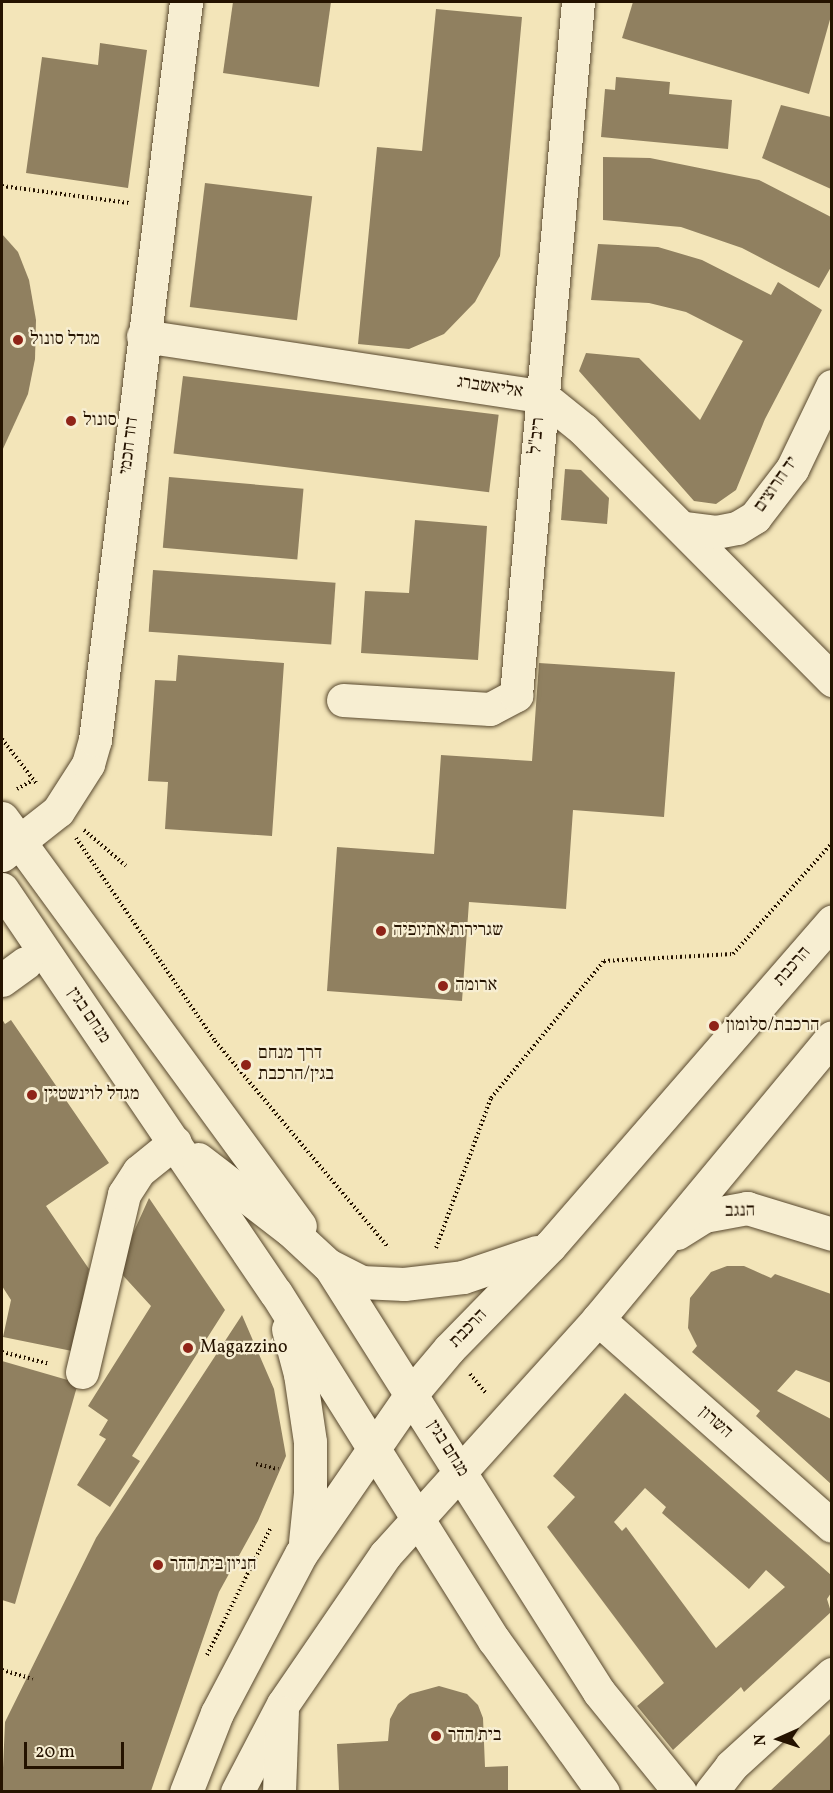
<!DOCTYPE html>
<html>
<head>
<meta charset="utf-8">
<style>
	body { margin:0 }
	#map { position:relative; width:833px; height:1793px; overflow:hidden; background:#f3e5b9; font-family:Vollkorn,"Frank Ruhl Libre",serif }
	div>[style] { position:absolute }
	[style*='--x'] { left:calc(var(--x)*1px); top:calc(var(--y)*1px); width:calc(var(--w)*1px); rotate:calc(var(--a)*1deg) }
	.building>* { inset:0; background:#908060; transform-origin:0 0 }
	.path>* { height:4px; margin-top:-2px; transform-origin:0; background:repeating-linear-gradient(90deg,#251300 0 1.5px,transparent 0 4.5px) }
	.roads { filter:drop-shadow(0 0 2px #58482e) drop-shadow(0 0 2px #58482e) }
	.minor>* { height:33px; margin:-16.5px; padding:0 16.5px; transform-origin:16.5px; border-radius:16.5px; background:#f7eed2 }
	.dots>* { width:16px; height:16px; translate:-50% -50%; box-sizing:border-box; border:3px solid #f7eed2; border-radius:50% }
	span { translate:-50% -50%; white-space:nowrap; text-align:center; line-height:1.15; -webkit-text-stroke:4.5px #f7eed2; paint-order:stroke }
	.poi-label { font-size:18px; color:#251300 }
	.left { translate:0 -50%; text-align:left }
	.street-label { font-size:18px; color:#251300 }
	.frame { position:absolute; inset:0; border:3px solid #251300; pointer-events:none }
	.north { position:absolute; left:749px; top:1709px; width:60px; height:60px; -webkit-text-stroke:4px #f7eed2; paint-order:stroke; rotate:267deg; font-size:16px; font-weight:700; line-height:24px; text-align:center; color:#251300 }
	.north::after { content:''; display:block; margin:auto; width:21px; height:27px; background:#251300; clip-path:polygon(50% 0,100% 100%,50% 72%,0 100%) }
	.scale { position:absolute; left:24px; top:1742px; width:100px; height:27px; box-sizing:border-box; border:3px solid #251300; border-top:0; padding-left:8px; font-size:18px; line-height:21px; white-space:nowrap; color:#251300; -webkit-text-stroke:4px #f7eed2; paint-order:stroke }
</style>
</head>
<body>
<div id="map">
	<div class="building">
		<div style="clip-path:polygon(233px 2px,331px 2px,319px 87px,223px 73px)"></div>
		<div style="clip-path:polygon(633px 2px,831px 2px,831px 16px,809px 94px,622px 38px)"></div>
		<div style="clip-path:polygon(436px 9px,522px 17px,500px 256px,475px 302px,444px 334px,409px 349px,358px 344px,377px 147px,422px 151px)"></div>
		<div style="clip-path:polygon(100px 43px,147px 50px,128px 188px,26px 173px,42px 57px,98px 65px)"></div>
		<div style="clip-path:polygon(616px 77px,670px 82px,669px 94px,732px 100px,728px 149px,601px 137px,605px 89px,615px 90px)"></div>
		<div style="clip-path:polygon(781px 105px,831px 117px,831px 189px,762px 158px)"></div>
		<div style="clip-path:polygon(603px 157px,650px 158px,759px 180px,831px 217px,831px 267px,819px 288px,742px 248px,681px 227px,603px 220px)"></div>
		<div style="left:205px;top:183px;width:108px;height:125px;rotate:7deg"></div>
		<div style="clip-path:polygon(2px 234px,18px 252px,29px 280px,36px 320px,35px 359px,28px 394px,2px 451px)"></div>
		<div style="clip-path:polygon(598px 244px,658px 247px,702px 260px,771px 295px,778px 282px,822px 310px,765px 419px,736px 490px,716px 504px,694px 501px,579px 371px,586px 353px,639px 358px,700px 420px,743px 341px,686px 312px,649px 303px,591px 300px)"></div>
		<div style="left:183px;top:376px;width:318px;height:78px;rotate:7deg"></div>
		<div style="clip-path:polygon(565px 469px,581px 470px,609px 498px,607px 524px,561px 520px)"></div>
		<div style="left:169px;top:477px;width:135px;height:71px;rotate:5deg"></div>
		<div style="clip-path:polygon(415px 520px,487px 526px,478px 660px,361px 653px,365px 591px,409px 593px)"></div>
		<div style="left:153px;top:570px;width:183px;height:62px;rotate:4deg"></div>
		<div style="clip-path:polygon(178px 655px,284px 663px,272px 836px,165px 829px,168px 782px,148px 781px,155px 680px,176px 681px)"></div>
		<div style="clip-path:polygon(539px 663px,675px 672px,664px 817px,573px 810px,566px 909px,469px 902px,462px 1001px,327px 991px,337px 847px,434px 854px,441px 755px,532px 761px)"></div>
		<div style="clip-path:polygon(2px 1019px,5px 1024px,11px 1020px,109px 1163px,46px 1206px,89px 1269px,72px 1351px,3px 1337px,11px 1300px,2px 1286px)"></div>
		<div style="clip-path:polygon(149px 1198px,225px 1310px,132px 1456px,140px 1461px,110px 1507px,77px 1485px,106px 1439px,99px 1435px,108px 1420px,88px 1406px,151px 1306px,117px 1269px)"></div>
		<div style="clip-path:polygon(727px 1266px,744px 1266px,771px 1278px,775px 1274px,831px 1294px,831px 1383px,796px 1370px,777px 1391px,831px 1419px,831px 1484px,756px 1416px,760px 1411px,692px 1352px,697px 1346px,688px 1328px,690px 1298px,711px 1272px)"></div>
		<div style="clip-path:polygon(242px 1315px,274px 1389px,286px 1456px,258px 1521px,219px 1592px,151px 1791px,2px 1791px,5px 1722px,96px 1538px)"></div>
		<div style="clip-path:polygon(2px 1361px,78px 1383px,15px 1604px,2px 1600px)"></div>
		<div style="clip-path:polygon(evenodd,625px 1393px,831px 1575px,831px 1593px,827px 1599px,831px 1612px,744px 1692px,741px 1687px,673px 1750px,637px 1706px,664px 1683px,547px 1527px,575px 1497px,553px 1476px,625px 1393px,645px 1488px,666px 1507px,662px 1513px,749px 1589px,766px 1570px,785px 1587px,716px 1648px,626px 1527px,622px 1531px,614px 1522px,645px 1488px)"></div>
		<div style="clip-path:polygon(439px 1686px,467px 1694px,478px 1705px,483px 1718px,485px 1767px,508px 1766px,508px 1791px,339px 1791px,337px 1744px,388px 1741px,390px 1719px,398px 1704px,410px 1694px)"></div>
		<div style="clip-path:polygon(831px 1733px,831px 1791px,770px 1791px,820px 1744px)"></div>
	</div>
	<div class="path">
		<div style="--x:2;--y:186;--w:128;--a:7.6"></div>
		<div style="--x:2;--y:739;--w:56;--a:52.3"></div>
		<div style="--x:17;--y:789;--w:18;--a:-29"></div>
		<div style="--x:84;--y:830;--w:55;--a:40.6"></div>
		<div style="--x:76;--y:838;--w:246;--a:55.6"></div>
		<div style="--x:215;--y:1041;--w:270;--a:50"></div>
		<div style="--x:436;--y:1248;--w:160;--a:-69.9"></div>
		<div style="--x:491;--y:1098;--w:178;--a:-50.5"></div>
		<div style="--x:604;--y:961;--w:129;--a:-3.1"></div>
		<div style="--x:733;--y:954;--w:149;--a:-48.3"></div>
		<div style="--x:2;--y:1352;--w:49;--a:14"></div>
		<div style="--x:470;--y:1374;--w:26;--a:50"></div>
		<div style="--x:256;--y:1464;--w:23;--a:13"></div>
		<div style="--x:207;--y:1655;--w:143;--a:-63.4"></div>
		<div style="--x:2;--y:1670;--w:32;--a:16"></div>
	</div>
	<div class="roads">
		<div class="minor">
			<div style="--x:143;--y:336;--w:403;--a:8.6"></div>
			<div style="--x:542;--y:396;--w:53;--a:38.8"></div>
			<div style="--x:583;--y:429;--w:354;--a:45.2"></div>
			<div style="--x:684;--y:528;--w:32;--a:7"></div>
			<div style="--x:716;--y:532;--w:21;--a:-11"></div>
			<div style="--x:737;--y:528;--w:21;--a:-31"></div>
			<div style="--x:755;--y:517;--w:61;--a:-52.4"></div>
			<div style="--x:792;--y:469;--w:92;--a:-64.3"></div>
			<div style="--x:343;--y:700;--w:147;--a:3.5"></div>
			<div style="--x:490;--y:709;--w:30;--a:-28"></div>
			<div style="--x:516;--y:695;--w:696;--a:-84.89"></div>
			<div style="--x:2;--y:818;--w:505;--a:53.86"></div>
			<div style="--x:2;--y:855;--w:71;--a:-38.2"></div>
			<div style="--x:58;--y:811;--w:56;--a:-57.4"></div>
			<div style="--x:88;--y:764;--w:25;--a:-74"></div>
			<div style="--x:95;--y:740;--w:744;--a:-82.97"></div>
			<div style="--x:2;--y:889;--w:488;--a:55.9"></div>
			<div style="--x:276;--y:1293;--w:410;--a:57.9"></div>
			<div style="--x:494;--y:1640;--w:187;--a:54.4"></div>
			<div style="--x:2;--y:980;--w:29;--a:-36"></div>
			<div style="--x:198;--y:1159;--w:116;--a:37.7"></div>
			<div style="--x:290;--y:1230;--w:54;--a:42.8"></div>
			<div style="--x:330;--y:1267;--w:503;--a:57.67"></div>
			<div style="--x:599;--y:1692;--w:129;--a:51"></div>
			<div style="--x:677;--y:1233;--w:32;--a:-32"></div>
			<div style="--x:704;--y:1216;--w:44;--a:-10.5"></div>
			<div style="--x:747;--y:1208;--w:89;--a:17"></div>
			<div style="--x:328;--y:1265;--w:37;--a:27"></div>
			<div style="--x:361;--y:1282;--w:43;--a:2.7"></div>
			<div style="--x:404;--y:1284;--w:59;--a:-6.8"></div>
			<div style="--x:463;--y:1277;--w:78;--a:-18.7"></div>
			<div style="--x:598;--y:1319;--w:312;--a:41.5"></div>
			<div style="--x:288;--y:1329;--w:47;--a:75.1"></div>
			<div style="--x:300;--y:1374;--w:69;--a:81.6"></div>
			<div style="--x:310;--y:1442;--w:51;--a:90"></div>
			<div style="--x:310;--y:1493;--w:49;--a:95.8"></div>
			<div style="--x:82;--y:1372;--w:183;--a:-76.7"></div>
			<div style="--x:124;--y:1194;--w:27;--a:-57"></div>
			<div style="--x:139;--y:1171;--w:46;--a:-38.9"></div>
			<div style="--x:186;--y:1792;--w:85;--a:-68.6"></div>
			<div style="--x:217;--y:1713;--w:180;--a:-62.2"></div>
			<div style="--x:301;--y:1554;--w:196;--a:-55.4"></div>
			<div style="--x:412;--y:1393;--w:57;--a:-49.9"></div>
			<div style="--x:449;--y:1349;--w:144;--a:-45.6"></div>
			<div style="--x:550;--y:1246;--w:430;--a:-49"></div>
			<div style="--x:237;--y:1792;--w:99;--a:-62.4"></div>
			<div style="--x:283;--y:1704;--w:181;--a:-55.6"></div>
			<div style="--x:385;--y:1555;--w:318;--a:-47.9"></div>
			<div style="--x:598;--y:1319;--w:366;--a:-50.3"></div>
			<div style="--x:279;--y:1792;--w:80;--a:-87.9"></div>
			<div style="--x:711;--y:1792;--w:33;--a:-52"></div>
			<div style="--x:731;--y:1766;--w:137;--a:-42.3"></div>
		</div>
	</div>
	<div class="dots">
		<div style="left:18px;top:340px;background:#8f2418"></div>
		<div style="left:71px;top:421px;background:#8f2418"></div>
		<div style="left:381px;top:931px;background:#8f2418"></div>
		<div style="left:443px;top:986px;background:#8f2418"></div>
		<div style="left:714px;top:1026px;background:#8f2418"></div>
		<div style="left:246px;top:1065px;background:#8f2418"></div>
		<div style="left:32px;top:1095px;background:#8f2418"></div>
		<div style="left:188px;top:1348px;background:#8f2418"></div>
		<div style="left:158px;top:1565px;background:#8f2418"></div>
		<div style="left:436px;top:1736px;background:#8f2418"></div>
	</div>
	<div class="poi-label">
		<span class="left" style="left:30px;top:340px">מגדל סונול</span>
		<span class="left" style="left:83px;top:421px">סונול</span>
		<span class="left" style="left:393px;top:931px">שגרירות אתיופיה</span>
		<span class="left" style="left:455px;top:986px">ארומה</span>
		<span class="left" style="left:726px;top:1026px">הרכבת/סלומון</span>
		<span class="left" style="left:258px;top:1065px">דרך מנחם<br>בגין/הרכבת</span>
		<span class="left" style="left:44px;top:1095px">מגדל לוינשטיין</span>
		<span class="left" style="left:200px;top:1348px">Magazzino</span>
		<span class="left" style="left:170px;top:1565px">חניון בית הדר</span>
		<span class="left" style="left:448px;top:1736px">בית הדר</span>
	</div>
	<div class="street-label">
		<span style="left:490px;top:388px;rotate:9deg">אליאשברג</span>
		<span style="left:538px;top:436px;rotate:-85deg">ריב"ל</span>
		<span style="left:130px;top:446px;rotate:-83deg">דוד חכמי</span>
		<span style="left:777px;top:485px;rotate:-55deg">יד חרוצים</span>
		<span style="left:793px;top:967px;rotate:-49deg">הרכבת</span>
		<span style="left:88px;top:1016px;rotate:56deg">מנחם בגין</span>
		<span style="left:740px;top:1212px;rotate:-1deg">הנגב</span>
		<span style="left:469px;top:1329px;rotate:-46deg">הרכבת</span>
		<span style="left:715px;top:1423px;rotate:42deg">השרון</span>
		<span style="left:447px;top:1449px;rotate:58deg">מנחם בגין</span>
	</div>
	<div class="frame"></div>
	<div class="north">N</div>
	<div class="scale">20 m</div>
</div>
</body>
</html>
